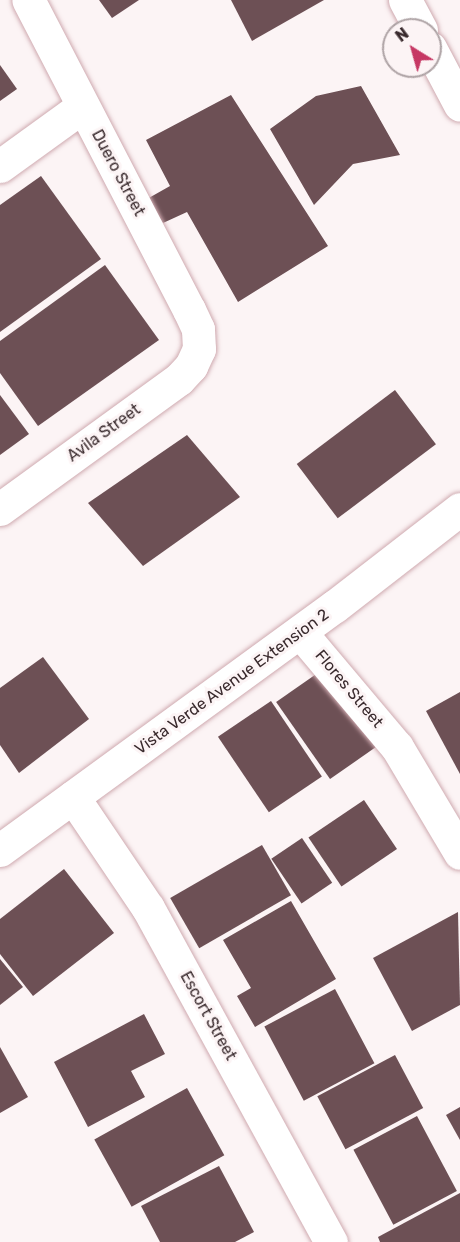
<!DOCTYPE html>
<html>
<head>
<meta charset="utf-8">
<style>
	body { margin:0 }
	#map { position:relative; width:460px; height:1242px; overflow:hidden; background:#fcf4f5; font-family:Rubik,sans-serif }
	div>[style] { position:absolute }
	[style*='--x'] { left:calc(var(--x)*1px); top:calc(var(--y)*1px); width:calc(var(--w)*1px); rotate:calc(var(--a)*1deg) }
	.building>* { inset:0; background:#6d5055; transform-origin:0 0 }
	.roads { filter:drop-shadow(0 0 2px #cfaab0) drop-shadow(0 0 2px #cfaab0) }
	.street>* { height:33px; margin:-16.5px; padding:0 16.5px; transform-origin:16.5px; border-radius:16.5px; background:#fff }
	span { translate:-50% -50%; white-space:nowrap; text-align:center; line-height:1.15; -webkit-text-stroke:6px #fcf4f5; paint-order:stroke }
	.street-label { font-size:16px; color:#392a2d }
	.north { position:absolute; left:382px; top:18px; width:60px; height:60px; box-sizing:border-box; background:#fcf4f5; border:2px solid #aea3a5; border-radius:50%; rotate:323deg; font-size:16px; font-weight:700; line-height:24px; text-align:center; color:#392a2d }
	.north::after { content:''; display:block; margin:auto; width:21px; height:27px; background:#c63864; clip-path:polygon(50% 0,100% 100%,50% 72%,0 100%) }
</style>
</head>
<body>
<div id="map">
	<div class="building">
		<div style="clip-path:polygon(99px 0,139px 0,112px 18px)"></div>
		<div style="clip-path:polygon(231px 0,324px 0,252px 41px)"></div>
		<div style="clip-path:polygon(0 65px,17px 89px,0 101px)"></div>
		<div style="clip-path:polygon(361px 86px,400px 155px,353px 164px,314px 205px,270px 129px,316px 96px)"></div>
		<div style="clip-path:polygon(231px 95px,328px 246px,238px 302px,187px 212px,163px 223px,147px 199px,170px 186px,146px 140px)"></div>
		<div style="clip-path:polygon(41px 176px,101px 259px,0 332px,0 205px)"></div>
		<div style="clip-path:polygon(105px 265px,159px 340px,38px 426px,0 373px,0 341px)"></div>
		<div style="left:395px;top:390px;width:68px;height:123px;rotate:53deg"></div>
		<div style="clip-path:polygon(0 395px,29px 434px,0 455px)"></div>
		<div style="clip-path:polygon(187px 435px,240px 497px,143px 566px,88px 503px)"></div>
		<div style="clip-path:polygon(43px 657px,89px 719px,19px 773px,0 745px,0 688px)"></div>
		<div style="left:322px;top:670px;width:94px;height:56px;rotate:55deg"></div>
		<div style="clip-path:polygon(460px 692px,460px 774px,426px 711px)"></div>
		<div style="left:271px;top:701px;width:91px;height:64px;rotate:56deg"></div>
		<div style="left:364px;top:800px;width:59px;height:67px;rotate:56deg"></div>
		<div style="left:302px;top:838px;width:54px;height:37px;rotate:56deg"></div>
		<div style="left:262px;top:845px;width:58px;height:106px;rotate:60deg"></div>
		<div style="clip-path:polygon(64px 869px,114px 933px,33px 996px,0 954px,0 919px)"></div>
		<div style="clip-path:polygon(291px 901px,336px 979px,255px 1027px,237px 996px,251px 988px,223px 940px)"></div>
		<div style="clip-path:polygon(458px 912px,460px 1005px,412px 1031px,373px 958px)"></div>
		<div style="clip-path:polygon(0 959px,23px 987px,0 1005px)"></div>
		<div style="left:335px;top:989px;width:84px;height:80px;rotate:62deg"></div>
		<div style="clip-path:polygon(144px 1014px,165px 1054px,131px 1071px,145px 1097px,88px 1127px,54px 1062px)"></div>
		<div style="clip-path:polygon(0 1047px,28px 1097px,0 1113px)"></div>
		<div style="left:395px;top:1055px;width:60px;height:88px;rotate:62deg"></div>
		<div style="left:187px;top:1088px;width:77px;height:106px;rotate:61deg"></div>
		<div style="clip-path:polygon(460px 1107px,460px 1140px,446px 1115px)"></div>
		<div style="left:417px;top:1116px;width:85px;height:72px;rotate:62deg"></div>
		<div style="clip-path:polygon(219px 1166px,254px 1232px,235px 1242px,160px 1242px,141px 1206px)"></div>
		<div style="clip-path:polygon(460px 1193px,460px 1242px,380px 1242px,378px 1237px)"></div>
	</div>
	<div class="roads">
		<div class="street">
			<div style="--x:405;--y:0;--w:34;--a:62"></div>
			<div style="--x:430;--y:48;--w:64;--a:62.2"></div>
			<div style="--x:0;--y:166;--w:102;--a:-35.9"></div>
			<div style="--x:0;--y:509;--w:221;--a:-36"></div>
			<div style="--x:179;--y:379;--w:18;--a:-47"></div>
			<div style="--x:191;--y:366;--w:19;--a:-65"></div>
			<div style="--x:199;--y:349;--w:20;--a:-93"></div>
			<div style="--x:198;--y:329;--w:21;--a:-115"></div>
			<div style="--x:189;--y:310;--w:349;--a:-117.4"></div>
			<div style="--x:300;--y:632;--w:150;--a:49.9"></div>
			<div style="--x:397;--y:747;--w:123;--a:59.3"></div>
			<div style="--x:73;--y:797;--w:134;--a:56"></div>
			<div style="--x:148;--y:908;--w:381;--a:61.3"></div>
			<div style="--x:0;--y:850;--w:414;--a:-36.1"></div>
			<div style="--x:335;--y:606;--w:158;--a:-37.8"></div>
		</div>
	</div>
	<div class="street-label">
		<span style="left:118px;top:173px;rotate:62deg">Duero Street</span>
		<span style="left:104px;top:433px;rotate:-36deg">Avila Street</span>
		<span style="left:232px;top:682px;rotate:-36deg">Vista Verde Avenue Extension 2</span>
		<span style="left:349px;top:689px;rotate:50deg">Flores Street</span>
		<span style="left:208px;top:1016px;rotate:61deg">Escort Street</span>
	</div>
	<div class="north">N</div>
</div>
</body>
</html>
